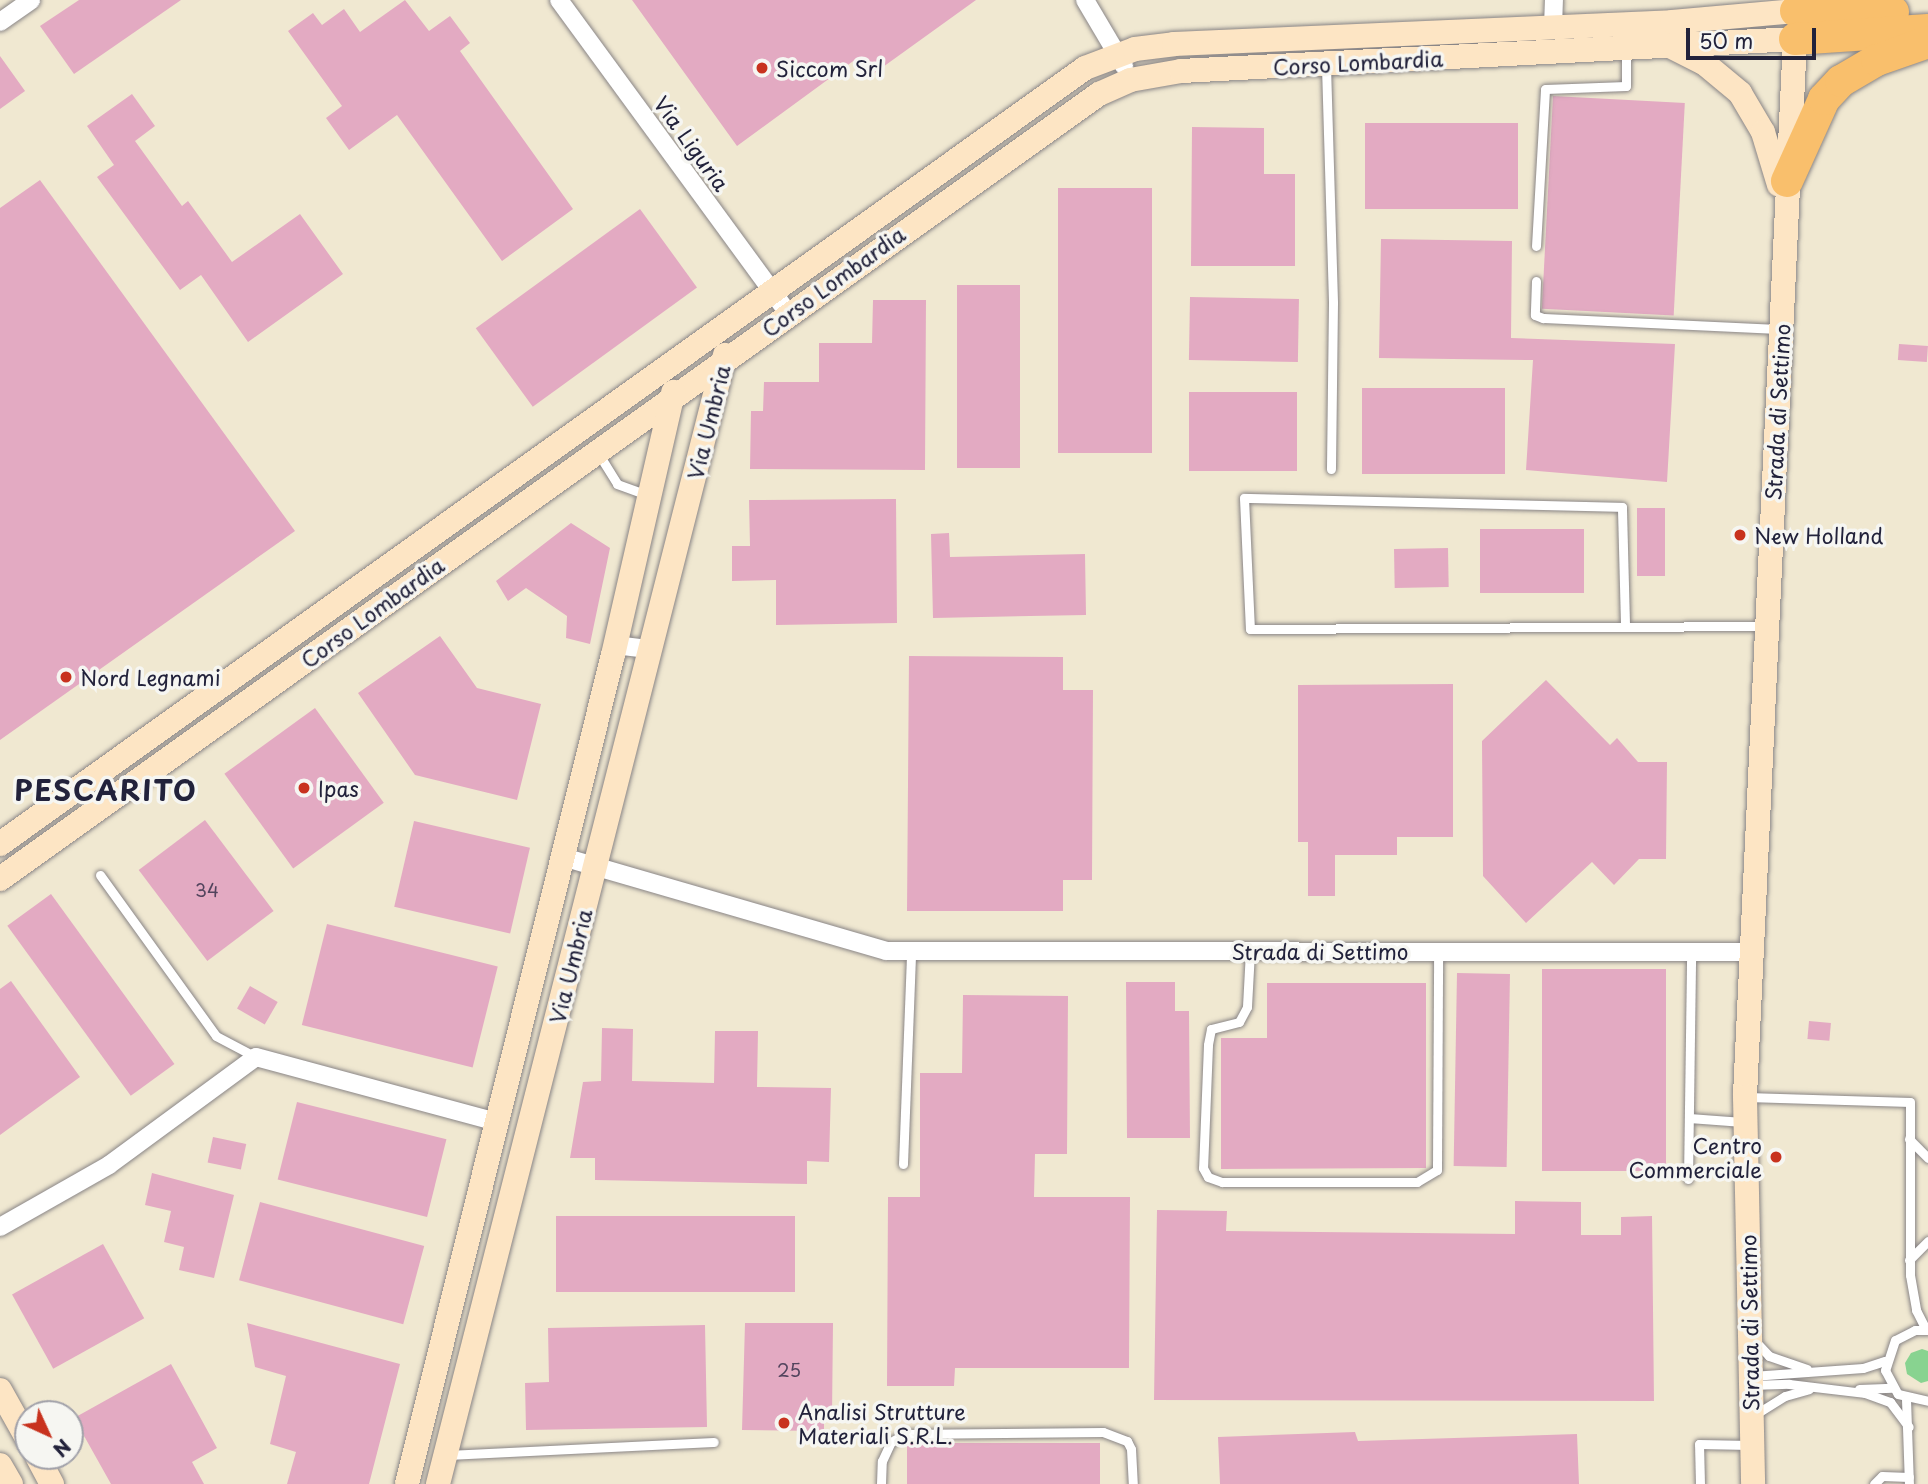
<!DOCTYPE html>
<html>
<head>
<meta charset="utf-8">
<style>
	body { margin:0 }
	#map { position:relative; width:1928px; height:1484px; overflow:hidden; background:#f0e8d1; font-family:"Playpen Sans",sans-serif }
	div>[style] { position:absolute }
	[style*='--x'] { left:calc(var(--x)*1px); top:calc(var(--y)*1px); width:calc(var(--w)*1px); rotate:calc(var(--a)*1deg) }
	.green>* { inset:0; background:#88d390 }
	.building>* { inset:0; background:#e3aac2; transform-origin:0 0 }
	.roads { filter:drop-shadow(0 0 2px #898586) drop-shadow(0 0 2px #898586) }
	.lane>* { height:9px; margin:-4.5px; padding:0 4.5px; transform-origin:4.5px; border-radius:4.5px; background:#fff }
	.street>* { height:18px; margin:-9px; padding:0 9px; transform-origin:9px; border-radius:9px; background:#fff }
	.secondary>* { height:24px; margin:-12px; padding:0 12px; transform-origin:12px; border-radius:12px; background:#fde5c4 }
	.highway>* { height:32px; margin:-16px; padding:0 16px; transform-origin:16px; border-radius:16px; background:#f9bf6c }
	.dots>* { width:19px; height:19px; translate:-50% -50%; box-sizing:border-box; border:4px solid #f6f6f2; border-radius:50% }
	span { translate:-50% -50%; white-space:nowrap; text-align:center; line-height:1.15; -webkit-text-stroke:7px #f6f6f2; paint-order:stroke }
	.number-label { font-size:18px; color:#52445d }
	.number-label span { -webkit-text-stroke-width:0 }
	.street-label { font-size:21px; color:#22223b }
	.poi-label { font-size:21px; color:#22223b }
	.left { translate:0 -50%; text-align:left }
	.right { translate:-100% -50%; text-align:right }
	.district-label { font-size:28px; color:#22223b; font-weight:700; letter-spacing:2px }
	.north { position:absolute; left:14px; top:1400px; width:70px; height:70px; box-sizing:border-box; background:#f6f6f2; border:2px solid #a1a1a9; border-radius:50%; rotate:135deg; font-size:19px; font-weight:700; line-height:28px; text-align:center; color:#22223b }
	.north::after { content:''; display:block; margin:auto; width:24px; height:32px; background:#c8321e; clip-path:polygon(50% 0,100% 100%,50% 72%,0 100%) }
	.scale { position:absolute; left:1686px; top:28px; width:130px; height:32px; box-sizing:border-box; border:4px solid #22223b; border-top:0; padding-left:9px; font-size:21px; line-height:24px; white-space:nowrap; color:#22223b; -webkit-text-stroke:5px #f6f6f2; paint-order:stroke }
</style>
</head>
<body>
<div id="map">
	<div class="green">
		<div style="clip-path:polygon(1922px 1349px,1928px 1351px,1928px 1381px,1921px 1383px,1907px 1374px,1905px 1363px,1911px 1353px)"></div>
	</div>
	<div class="building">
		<div style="clip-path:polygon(79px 0,181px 0,74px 74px,40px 26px)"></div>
		<div style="clip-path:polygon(405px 0,429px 31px,450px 16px,470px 43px,460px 51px,573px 209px,502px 261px,397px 115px,349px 150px,326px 118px,342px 106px,288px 31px,313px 13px,322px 25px,344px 9px,360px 32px)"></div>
		<div style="clip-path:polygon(632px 0,976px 0,869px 77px,856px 59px,737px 146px)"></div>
		<div style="clip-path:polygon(0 56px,25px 91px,0 109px)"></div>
		<div style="clip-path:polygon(132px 94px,155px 126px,135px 141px,182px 206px,188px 201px,232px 262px,300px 214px,343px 274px,248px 342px,201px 275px,180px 290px,97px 177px,114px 165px,87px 126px)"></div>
		<div style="left:1553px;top:96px;width:132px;height:213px;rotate:3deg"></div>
		<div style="left:1365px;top:123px;width:153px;height:86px"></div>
		<div style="clip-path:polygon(1192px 127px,1264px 128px,1264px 174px,1295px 174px,1295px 266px,1191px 266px)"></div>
		<div style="clip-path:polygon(40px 180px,295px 531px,0 740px,0 208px)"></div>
		<div style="left:1152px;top:188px;width:265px;height:94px;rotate:90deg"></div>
		<div style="left:640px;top:209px;width:97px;height:203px;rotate:54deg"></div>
		<div style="clip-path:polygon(1381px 239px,1512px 241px,1511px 338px,1675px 344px,1667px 482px,1526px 470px,1533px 360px,1379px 358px)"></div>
		<div style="left:957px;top:285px;width:63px;height:183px"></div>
		<div style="left:1190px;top:297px;width:109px;height:63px;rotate:1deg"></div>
		<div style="clip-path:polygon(873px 300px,926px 300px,925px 470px,750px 469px,751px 411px,763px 411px,764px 382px,819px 382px,819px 343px,872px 343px)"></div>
		<div style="left:1899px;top:344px;width:29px;height:16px;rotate:4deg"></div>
		<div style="left:1362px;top:388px;width:143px;height:86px"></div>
		<div style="left:1297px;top:392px;width:79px;height:108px;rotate:90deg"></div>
		<div style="clip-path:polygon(896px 499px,897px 623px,776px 625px,776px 580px,732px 581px,732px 546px,750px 546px,749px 500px)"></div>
		<div style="left:1637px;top:508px;width:28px;height:68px"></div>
		<div style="clip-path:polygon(571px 523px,610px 548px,590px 644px,566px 638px,567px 616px,526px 588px,508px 601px,496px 581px)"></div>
		<div style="left:1480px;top:529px;width:104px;height:64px"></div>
		<div style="clip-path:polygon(949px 533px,950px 557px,1085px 554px,1086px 615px,933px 618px,931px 534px)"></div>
		<div style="left:1448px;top:548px;width:39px;height:54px;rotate:89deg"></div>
		<div style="clip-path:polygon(440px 636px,477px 688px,541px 704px,517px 800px,415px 775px,358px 693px)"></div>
		<div style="clip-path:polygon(909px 656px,1063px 657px,1063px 690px,1093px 690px,1092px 880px,1063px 880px,1063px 911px,907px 911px)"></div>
		<div style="clip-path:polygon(1546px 680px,1610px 745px,1617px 738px,1638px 762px,1667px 762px,1666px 859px,1639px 859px,1614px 885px,1592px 862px,1526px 923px,1483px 876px,1482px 741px)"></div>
		<div style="clip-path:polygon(1453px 684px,1453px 837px,1397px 837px,1397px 855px,1335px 855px,1335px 896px,1308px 896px,1308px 842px,1298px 842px,1298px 685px)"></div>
		<div style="left:315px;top:708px;width:117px;height:112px;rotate:54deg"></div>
		<div style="left:205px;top:820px;width:114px;height:83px;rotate:53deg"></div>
		<div style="left:414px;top:821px;width:119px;height:88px;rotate:13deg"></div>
		<div style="left:51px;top:894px;width:210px;height:54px;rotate:54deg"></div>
		<div style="left:327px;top:924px;width:176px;height:104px;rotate:14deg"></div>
		<div style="left:1542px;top:969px;width:124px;height:202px"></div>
		<div style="left:1457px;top:973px;width:53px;height:193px;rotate:1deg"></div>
		<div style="clip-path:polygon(11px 981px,80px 1077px,0 1135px,0 989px)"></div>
		<div style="clip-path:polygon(1126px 982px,1175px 982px,1175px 1011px,1189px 1011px,1190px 1138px,1127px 1138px)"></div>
		<div style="clip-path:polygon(1267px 983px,1426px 983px,1426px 1168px,1221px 1169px,1221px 1038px,1267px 1038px)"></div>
		<div style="left:250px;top:986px;width:32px;height:26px;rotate:30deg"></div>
		<div style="clip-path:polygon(963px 995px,1068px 996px,1067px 1154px,1035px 1154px,1034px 1197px,1130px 1197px,1129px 1368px,955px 1368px,954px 1386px,887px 1386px,888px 1197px,920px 1197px,920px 1073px,962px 1073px)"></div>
		<div style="left:1809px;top:1021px;width:22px;height:18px;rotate:5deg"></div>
		<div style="clip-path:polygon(602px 1028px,633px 1029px,632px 1081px,714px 1083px,715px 1031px,758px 1031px,757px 1087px,831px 1088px,829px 1162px,807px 1161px,807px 1184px,595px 1180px,595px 1158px,570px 1158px,583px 1082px,601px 1081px)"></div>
		<div style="left:297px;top:1102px;width:154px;height:80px;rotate:14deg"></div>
		<div style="left:213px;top:1137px;width:34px;height:26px;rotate:12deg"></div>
		<div style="clip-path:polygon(152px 1173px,234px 1195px,214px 1278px,179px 1270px,184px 1247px,164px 1242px,171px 1211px,145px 1205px)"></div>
		<div style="clip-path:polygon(1515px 1201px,1581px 1202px,1581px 1235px,1621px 1235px,1621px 1217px,1652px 1216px,1654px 1401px,1154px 1400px,1157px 1210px,1227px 1211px,1226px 1231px,1515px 1234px)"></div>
		<div style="left:260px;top:1202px;width:170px;height:81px;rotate:15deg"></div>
		<div style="left:556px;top:1216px;width:239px;height:76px"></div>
		<div style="left:103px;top:1244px;width:85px;height:104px;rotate:61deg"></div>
		<div style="clip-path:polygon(247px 1323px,400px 1364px,369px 1484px,287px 1484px,296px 1452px,270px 1444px,286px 1376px,255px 1367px)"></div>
		<div style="clip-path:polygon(745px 1323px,833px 1323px,832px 1416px,824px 1416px,824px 1431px,742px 1430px)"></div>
		<div style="clip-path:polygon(705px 1325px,707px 1427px,526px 1430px,525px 1383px,549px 1382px,548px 1328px)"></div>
		<div style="clip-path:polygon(171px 1364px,217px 1448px,192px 1462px,204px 1484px,111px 1484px,74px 1418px)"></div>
		<div style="clip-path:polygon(1355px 1432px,1358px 1441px,1577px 1434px,1579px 1484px,1220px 1484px,1218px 1437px)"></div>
		<div style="left:1100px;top:1443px;width:41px;height:193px;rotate:90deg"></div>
	</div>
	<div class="roads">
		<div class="lane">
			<div style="--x:1326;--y:66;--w:237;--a:88.3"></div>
			<div style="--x:1333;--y:303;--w:166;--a:90.7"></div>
			<div style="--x:1536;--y:246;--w:157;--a:-86.7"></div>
			<div style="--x:1545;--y:89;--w:81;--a:-2.1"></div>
			<div style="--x:1626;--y:86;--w:35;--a:-90"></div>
			<div style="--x:1536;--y:281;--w:34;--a:92"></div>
			<div style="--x:1535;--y:315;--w:9;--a:21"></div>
			<div style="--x:1543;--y:318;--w:236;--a:2.7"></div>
			<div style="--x:598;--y:453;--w:36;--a:58"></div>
			<div style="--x:617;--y:484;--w:33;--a:20"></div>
			<div style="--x:1625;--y:624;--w:117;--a:-91.5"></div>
			<div style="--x:1622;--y:507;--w:378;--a:-178.6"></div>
			<div style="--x:1244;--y:498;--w:131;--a:87.4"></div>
			<div style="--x:1250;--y:629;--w:514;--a:-0.33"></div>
			<div style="--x:100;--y:875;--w:198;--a:54.2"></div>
			<div style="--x:216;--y:1036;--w:45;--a:27.7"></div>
			<div style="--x:1250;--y:951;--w:56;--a:93.1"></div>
			<div style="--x:1247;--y:1007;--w:17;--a:118"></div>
			<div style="--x:1239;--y:1022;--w:29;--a:166"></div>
			<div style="--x:1211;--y:1029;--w:16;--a:101"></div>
			<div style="--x:1208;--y:1045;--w:123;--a:92.3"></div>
			<div style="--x:1203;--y:1168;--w:10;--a:61"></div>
			<div style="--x:1208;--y:1177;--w:15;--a:20"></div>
			<div style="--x:1222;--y:1182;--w:195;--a:0"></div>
			<div style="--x:1417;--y:1182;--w:23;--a:-31"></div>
			<div style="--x:1437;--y:1170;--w:218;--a:-89.7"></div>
			<div style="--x:1747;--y:1097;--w:163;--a:1.8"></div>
			<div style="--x:1910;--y:1102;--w:173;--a:90"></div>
			<div style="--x:1910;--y:1275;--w:36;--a:80"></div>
			<div style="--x:1916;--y:1310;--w:22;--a:63"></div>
			<div style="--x:1689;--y:1118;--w:54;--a:4.2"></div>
			<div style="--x:1909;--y:1139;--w:27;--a:45"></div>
			<div style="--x:903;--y:1164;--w:213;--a:-87.8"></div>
			<div style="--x:1688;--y:1179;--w:227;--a:-89.2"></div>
			<div style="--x:1909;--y:1260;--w:27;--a:-45"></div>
			<div style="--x:1928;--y:1330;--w:13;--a:180"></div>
			<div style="--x:1915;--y:1330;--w:22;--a:153"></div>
			<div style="--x:1895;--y:1340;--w:32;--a:108"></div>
			<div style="--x:1885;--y:1370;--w:27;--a:62"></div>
			<div style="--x:1898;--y:1394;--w:31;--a:13"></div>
			<div style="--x:1756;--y:1342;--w:19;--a:47"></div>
			<div style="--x:1769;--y:1356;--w:40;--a:18.9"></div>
			<div style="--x:1752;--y:1376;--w:111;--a:-4.1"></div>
			<div style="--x:1863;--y:1368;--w:23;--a:-18"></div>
			<div style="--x:1751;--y:1385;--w:38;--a:-2"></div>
			<div style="--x:1789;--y:1384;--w:77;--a:6.8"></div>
			<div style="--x:1865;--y:1393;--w:27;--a:20"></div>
			<div style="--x:1890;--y:1402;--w:31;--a:53"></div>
			<div style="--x:1859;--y:1389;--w:33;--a:-2"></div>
			<div style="--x:1906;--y:1399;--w:85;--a:88"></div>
			<div style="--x:1756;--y:1414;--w:34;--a:-32"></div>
			<div style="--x:1785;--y:1396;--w:25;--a:-16"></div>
			<div style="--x:447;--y:1455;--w:267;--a:-2.8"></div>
			<div style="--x:881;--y:1484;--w:23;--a:-88"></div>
			<div style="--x:882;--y:1461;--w:21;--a:-65"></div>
			<div style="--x:891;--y:1442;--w:16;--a:-30"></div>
			<div style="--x:905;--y:1434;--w:198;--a:-0.6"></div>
			<div style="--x:1103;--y:1432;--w:26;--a:21"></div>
			<div style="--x:1127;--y:1441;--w:9;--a:63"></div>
			<div style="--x:1131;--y:1449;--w:35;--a:87"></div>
			<div style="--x:1700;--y:1484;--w:40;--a:-91.4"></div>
			<div style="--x:1699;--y:1444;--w:51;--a:1.1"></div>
			<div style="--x:1874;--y:1484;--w:11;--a:-45"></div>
			<div style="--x:1882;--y:1476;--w:27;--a:2"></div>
		</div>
		<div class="street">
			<div style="--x:559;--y:0;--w:388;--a:53.8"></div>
			<div style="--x:1085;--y:0;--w:77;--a:59.4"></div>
			<div style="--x:0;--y:22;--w:38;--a:-35"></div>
			<div style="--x:1553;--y:27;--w:27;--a:-88"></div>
			<div style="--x:615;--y:645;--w:35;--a:7"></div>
			<div style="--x:563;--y:857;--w:336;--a:16.2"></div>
			<div style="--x:886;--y:951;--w:868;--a:0.07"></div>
			<div style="--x:0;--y:1227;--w:125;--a:-29.6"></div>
			<div style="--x:109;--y:1165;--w:182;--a:-36.3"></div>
			<div style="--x:256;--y:1057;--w:250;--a:15.1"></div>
		</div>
		<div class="secondary">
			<div style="--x:1672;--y:47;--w:36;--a:27"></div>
			<div style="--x:1704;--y:63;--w:47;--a:39.8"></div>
			<div style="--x:1740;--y:93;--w:45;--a:59.5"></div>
			<div style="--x:1763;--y:132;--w:55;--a:73.2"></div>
			<div style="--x:0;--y:844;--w:1334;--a:-35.57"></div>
			<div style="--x:1085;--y:68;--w:53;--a:-20.8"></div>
			<div style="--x:1135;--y:49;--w:39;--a:-7"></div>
			<div style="--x:1174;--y:44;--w:498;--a:-2.5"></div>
			<div style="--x:1672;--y:22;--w:124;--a:-5.1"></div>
			<div style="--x:0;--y:879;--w:1351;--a:-35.54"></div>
			<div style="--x:1099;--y:94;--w:34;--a:-24"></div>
			<div style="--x:1130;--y:80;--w:52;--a:-10"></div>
			<div style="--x:1181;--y:71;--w:615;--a:-2.98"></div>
			<div style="--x:1795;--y:39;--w:1059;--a:92.71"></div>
			<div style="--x:1745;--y:1097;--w:387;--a:88.8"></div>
			<div style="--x:0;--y:1390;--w:57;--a:60.8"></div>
			<div style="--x:37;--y:1456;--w:32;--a:62"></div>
			<div style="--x:0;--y:1465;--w:22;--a:60"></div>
			<div style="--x:407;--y:1484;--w:854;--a:-76.05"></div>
			<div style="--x:613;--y:655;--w:270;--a:-77.1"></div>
			<div style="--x:438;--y:1484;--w:1165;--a:-75.74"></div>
		</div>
		<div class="highway">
			<div style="--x:1796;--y:11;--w:97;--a:0.6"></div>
			<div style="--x:1795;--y:39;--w:133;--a:-3.9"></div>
			<div style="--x:1787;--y:181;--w:90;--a:-65.7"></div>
			<div style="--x:1824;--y:99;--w:25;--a:-47"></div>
			<div style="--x:1841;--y:81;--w:42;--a:-30.3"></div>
			<div style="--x:1877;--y:60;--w:54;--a:-19.4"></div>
		</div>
	</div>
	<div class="dots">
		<div style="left:762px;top:68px;background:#c8321e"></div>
		<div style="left:1740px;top:535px;background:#c8321e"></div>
		<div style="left:66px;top:677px;background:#c8321e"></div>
		<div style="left:304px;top:788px;background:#c8321e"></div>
		<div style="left:1776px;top:1157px;background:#c8321e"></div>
		<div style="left:784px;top:1423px;background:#c8321e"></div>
	</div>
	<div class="number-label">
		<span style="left:207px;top:890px">34</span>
		<span style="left:789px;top:1370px">25</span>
	</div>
	<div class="street-label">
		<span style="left:1358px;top:62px;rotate:-3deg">Corso Lombardia</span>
		<span style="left:692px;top:143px;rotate:54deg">Via Liguria</span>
		<span style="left:833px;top:281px;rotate:-36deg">Corso Lombardia</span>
		<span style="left:1777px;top:412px;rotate:-87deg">Strada di Settimo</span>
		<span style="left:708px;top:422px;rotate:-76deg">Via Umbria</span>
		<span style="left:372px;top:612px;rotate:-36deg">Corso Lombardia</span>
		<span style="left:1320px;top:951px">Strada di Settimo</span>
		<span style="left:570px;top:966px;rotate:-76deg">Via Umbria</span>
		<span style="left:1749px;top:1323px;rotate:-91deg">Strada di Settimo</span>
	</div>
	<div class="poi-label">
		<span class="left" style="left:776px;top:68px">Siccom Srl</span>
		<span class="left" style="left:1754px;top:535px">New Holland</span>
		<span class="left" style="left:80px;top:677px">Nord Legnami</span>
		<span class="left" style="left:318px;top:788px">Ipas</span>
		<span class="right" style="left:1762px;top:1157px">Centro<br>Commerciale</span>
		<span class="left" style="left:798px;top:1423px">Analisi Strutture<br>Materiali S.R.L.</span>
	</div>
	<div class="district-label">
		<span style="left:106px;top:790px">PESCARITO</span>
	</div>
	<div class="north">N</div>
	<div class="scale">50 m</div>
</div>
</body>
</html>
